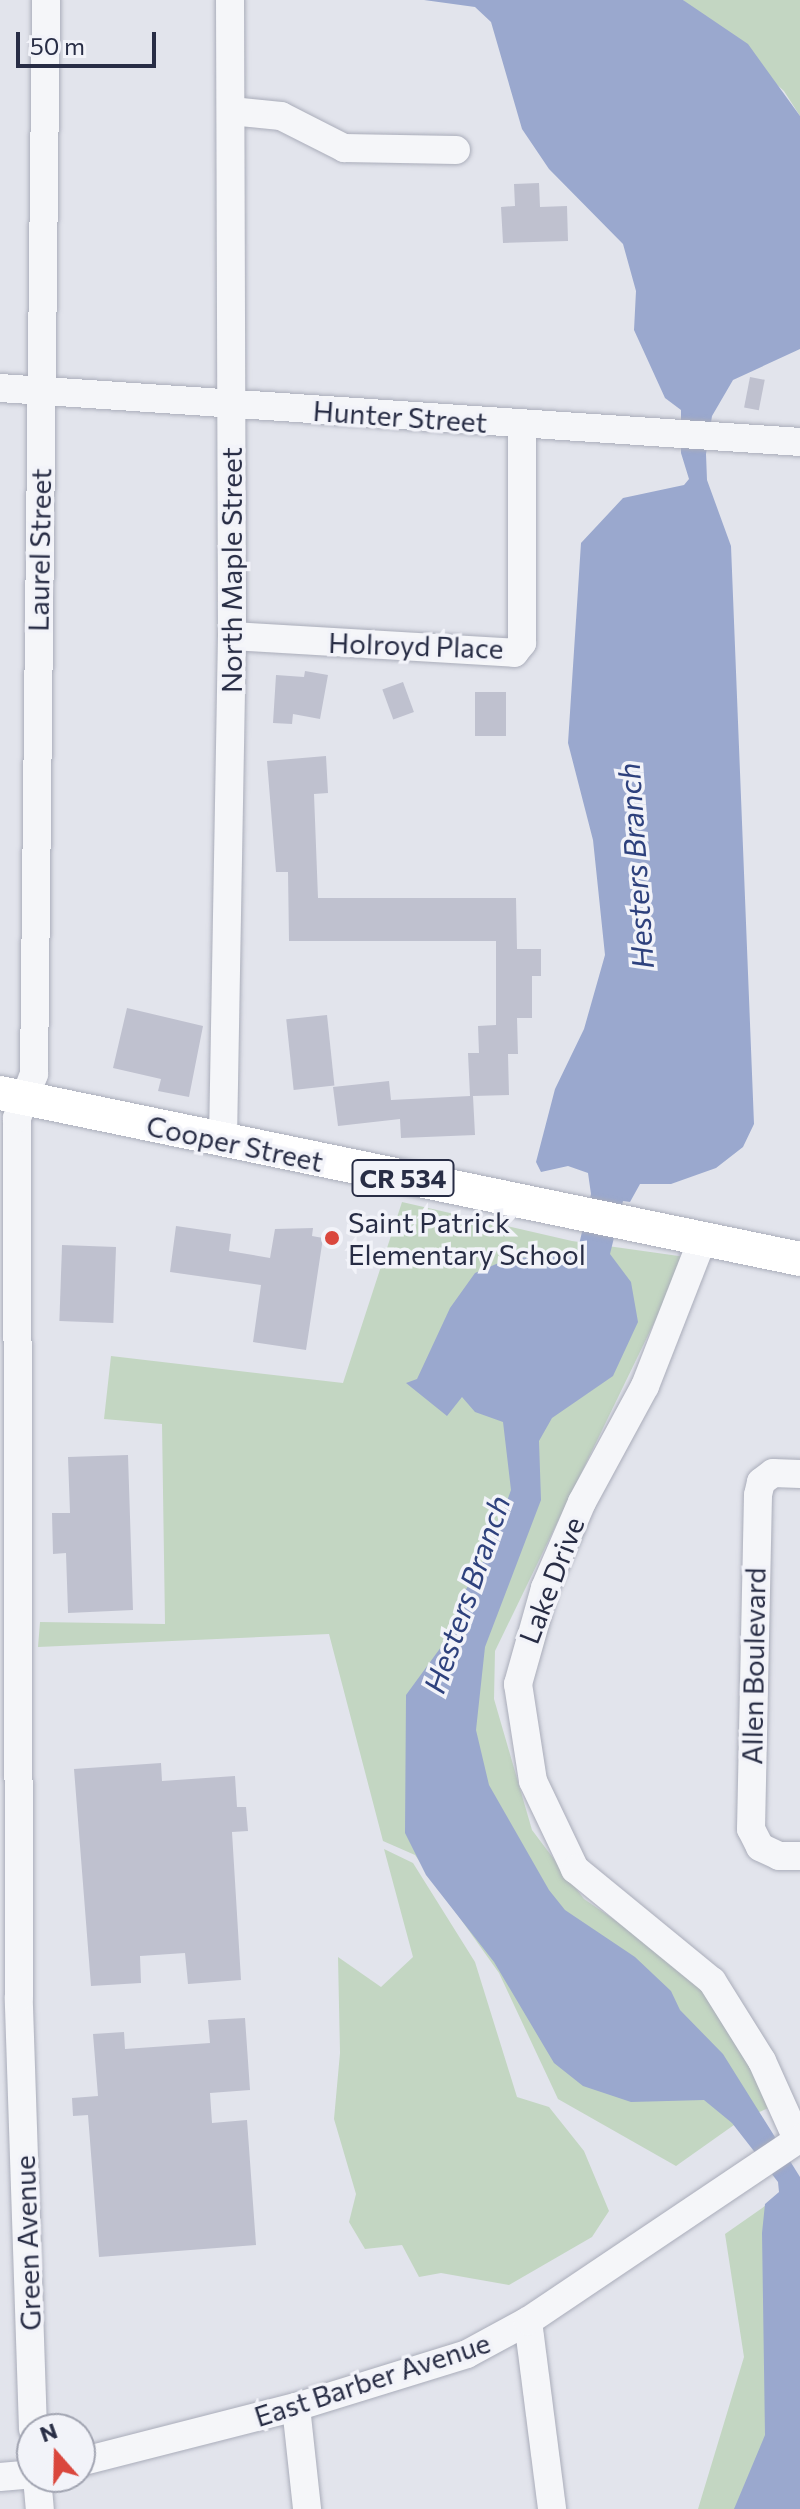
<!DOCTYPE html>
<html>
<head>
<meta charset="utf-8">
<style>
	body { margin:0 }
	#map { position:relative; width:800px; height:2509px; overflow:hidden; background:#e2e4ec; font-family:Commissioner,sans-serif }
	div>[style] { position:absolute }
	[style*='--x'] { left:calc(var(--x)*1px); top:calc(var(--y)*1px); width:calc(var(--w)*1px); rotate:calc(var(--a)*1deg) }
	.green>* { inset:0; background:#c3d6c2 }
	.water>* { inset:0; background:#9aa8ce }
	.building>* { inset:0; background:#bfc1cf; transform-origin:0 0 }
	.roads { filter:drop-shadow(0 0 2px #aaadba) drop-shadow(0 0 2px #aaadba) }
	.minor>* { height:28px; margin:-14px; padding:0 14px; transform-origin:14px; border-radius:14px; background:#f5f6f9 }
	.major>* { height:34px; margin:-17px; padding:0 17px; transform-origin:17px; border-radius:17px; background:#fff }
	.dots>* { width:22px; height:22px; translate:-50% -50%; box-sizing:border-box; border:4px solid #f2f3f9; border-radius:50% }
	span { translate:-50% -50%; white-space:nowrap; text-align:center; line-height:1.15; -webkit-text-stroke:7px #f2f3f9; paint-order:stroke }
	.shield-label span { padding:2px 6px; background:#f2f3f9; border:2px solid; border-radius:6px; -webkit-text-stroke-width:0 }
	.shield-label { font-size:26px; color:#282d45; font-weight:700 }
	.street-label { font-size:28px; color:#282d45 }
	.poi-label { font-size:28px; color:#282d45 }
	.left { translate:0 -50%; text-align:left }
	.water-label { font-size:30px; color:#2e417d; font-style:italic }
	.north { position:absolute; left:16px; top:2413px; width:80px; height:80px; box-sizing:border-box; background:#f2f3f9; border:2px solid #a1a4b1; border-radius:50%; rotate:340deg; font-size:22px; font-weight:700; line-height:32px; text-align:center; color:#282d45 }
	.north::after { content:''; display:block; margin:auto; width:28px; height:36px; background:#da473d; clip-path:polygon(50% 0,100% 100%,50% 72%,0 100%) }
	.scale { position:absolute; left:16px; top:32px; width:140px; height:36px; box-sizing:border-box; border:4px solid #282d45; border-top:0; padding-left:10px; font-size:24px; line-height:28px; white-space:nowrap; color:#282d45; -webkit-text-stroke:6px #f2f3f9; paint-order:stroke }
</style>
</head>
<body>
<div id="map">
	<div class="green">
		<div style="clip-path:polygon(683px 0,800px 0,800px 116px,784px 91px)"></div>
		<div style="clip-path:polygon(402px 1202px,572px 1241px,686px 1257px,495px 1651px,494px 1699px,532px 1830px,584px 1899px,709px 1984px,773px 2106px,741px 2120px,676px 2166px,558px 2099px,499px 1973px,415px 1855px,383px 1841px,329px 1634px,38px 1647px,40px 1622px,165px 1624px,162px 1424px,104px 1419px,111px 1356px,343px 1383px)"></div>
		<div style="clip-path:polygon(384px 1849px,413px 1863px,475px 1962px,517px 2097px,549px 2107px,584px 2151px,609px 2211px,592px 2237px,509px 2285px,441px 2273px,419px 2277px,402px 2245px,365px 2249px,349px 2222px,356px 2194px,334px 2119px,340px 2053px,338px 1957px,381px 1987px,413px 1957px)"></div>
		<div style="clip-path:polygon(785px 2192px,800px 2509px,698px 2509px,744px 2357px,725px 2234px)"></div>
	</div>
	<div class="water">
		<div style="clip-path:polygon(424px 0,683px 0,748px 44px,800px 116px,800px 349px,733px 380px,712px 416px,706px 454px,707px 480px,731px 546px,754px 1124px,743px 1147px,716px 1168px,671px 1184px,640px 1184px,630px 1202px,623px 1201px,610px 1254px,631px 1282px,638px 1322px,613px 1376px,552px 1418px,539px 1441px,541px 1500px,485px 1647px,476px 1730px,489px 1785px,549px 1890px,565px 1910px,635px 1957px,671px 1991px,680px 2010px,723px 2054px,800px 2177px,800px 2509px,734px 2509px,765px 2435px,762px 2233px,765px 2204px,779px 2192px,778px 2182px,732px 2123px,704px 2100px,631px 2102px,583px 2086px,554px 2063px,494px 1962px,426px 1875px,405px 1833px,406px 1695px,452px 1632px,459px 1601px,488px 1553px,511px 1490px,503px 1422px,475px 1412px,462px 1397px,447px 1416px,406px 1383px,417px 1379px,450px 1308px,475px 1273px,508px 1259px,577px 1253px,591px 1194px,588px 1173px,568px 1166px,541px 1172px,536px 1162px,555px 1089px,584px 1029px,605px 955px,593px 840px,568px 743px,581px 543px,623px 498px,684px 485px,689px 479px,681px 453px,681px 410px,665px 398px,634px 330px,636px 291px,623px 244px,549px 169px,522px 129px,491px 22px,475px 7px)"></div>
	</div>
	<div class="building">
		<div style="clip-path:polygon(539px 183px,540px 207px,567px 206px,568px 241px,503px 243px,501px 207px,515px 206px,514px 184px)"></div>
		<div style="left:750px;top:377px;width:15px;height:31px;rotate:11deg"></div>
		<div style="clip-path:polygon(305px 671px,328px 675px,320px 719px,293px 714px,292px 724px,273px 723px,276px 675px,304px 677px)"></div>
		<div style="left:403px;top:682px;width:32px;height:22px;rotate:70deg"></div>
		<div style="left:475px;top:692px;width:31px;height:44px"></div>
		<div style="clip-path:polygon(326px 756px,328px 793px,314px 794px,318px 898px,516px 898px,517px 949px,541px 949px,541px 976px,532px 976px,532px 1018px,517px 1018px,518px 1054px,508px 1054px,509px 1095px,473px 1096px,475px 1135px,401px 1138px,400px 1119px,338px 1126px,333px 1087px,389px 1081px,391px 1100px,470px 1096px,468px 1053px,479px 1053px,478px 1026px,496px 1025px,496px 941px,289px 941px,288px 872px,276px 872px,267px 761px)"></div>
		<div style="clip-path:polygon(127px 1008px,203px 1026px,189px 1097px,158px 1091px,161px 1079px,113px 1068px)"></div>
		<div style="left:327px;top:1015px;width:71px;height:41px;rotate:84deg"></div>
		<div style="clip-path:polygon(176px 1226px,231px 1234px,229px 1251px,270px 1258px,275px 1229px,313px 1228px,312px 1236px,323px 1238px,306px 1350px,253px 1342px,261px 1285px,170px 1272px)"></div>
		<div style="left:116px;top:1247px;width:76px;height:54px;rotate:92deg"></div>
		<div style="clip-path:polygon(128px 1455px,133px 1610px,68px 1613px,66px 1553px,53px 1554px,52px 1513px,70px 1513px,68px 1457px)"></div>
		<div style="clip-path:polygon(161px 1763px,162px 1781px,235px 1776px,237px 1807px,246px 1807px,248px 1831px,232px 1832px,241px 1980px,188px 1984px,185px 1953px,140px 1956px,141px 1983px,91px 1986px,74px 1769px)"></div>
		<div style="clip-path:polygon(245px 2018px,250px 2090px,210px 2093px,212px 2123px,247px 2120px,256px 2245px,99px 2257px,88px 2115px,73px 2116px,72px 2098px,98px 2096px,93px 2034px,124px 2032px,125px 2049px,210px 2043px,208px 2020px)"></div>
	</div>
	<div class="roads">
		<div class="minor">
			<div style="--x:231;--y:111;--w:50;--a:5.7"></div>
			<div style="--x:281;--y:116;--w:71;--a:26.9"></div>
			<div style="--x:344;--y:148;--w:112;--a:1"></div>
			<div style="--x:0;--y:388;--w:802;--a:3.86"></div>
			<div style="--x:232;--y:636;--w:283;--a:3.4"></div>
			<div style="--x:514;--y:653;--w:13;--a:-51"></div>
			<div style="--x:522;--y:643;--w:219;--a:-90"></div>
			<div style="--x:223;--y:1140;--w:504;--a:-88.98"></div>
			<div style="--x:232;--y:636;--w:636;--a:-90.18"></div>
			<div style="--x:703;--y:1238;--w:159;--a:111.4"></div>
			<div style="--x:645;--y:1386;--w:132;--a:118.5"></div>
			<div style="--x:582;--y:1502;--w:94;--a:113.3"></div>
			<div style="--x:545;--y:1588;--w:100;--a:105.7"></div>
			<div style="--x:518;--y:1684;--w:98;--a:81.2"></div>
			<div style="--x:533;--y:1781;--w:98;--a:64.5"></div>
			<div style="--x:575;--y:1869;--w:177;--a:39.3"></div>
			<div style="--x:712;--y:1981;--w:94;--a:58"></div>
			<div style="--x:762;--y:2061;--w:85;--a:65.8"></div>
			<div style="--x:800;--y:1474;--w:27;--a:-178"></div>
			<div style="--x:773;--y:1473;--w:15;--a:143"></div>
			<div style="--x:761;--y:1482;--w:13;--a:103"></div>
			<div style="--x:758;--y:1495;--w:334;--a:91.2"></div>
			<div style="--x:751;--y:1829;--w:20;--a:63"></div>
			<div style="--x:760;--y:1847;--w:21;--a:25"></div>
			<div style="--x:779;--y:1856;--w:21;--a:0"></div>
			<div style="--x:528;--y:2321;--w:190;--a:82.7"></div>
			<div style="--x:296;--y:2407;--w:103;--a:83.8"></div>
			<div style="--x:33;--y:2429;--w:432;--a:-91.9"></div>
			<div style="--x:19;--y:1997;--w:879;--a:-90.13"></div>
			<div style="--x:17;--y:1118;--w:47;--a:-68.9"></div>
			<div style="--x:34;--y:1074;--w:1074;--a:-89.36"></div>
			<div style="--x:80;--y:2462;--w:223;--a:-14.3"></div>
			<div style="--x:296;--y:2407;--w:179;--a:-17.2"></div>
			<div style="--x:467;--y:2354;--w:69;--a:-28.4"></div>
			<div style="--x:528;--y:2321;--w:328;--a:-33.9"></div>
			<div style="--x:0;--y:2477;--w:32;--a:-5"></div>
			<div style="--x:37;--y:2477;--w:32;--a:85"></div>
		</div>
		<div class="major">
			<div style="--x:0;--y:1093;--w:817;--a:11.72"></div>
		</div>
	</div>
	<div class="dots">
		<div style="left:332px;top:1238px;background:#da473d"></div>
	</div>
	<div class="shield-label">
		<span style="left:403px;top:1178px">CR 534</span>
	</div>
	<div class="street-label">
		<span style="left:400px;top:416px;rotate:4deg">Hunter Street</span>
		<span style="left:39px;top:550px;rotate:-89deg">Laurel Street</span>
		<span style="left:231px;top:570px;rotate:-90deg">North Maple Street</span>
		<span style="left:416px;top:645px;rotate:2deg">Holroyd Place</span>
		<span style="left:235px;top:1143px;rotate:12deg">Cooper Street</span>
		<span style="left:551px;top:1580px;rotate:-69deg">Lake Drive</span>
		<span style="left:753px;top:1666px;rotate:-89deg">Allen Boulevard</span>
		<span style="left:27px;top:2243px;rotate:-92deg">Green Avenue</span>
		<span style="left:372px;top:2379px;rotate:-18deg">East Barber Avenue</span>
	</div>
	<div class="poi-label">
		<span class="left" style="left:348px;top:1238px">Saint Patrick<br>Elementary School</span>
	</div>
	<div class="water-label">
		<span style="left:635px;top:866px;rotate:-94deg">Hesters Branch</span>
		<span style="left:466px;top:1594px;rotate:-71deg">Hesters Branch</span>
	</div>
	<div class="north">N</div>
	<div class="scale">50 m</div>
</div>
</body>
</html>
